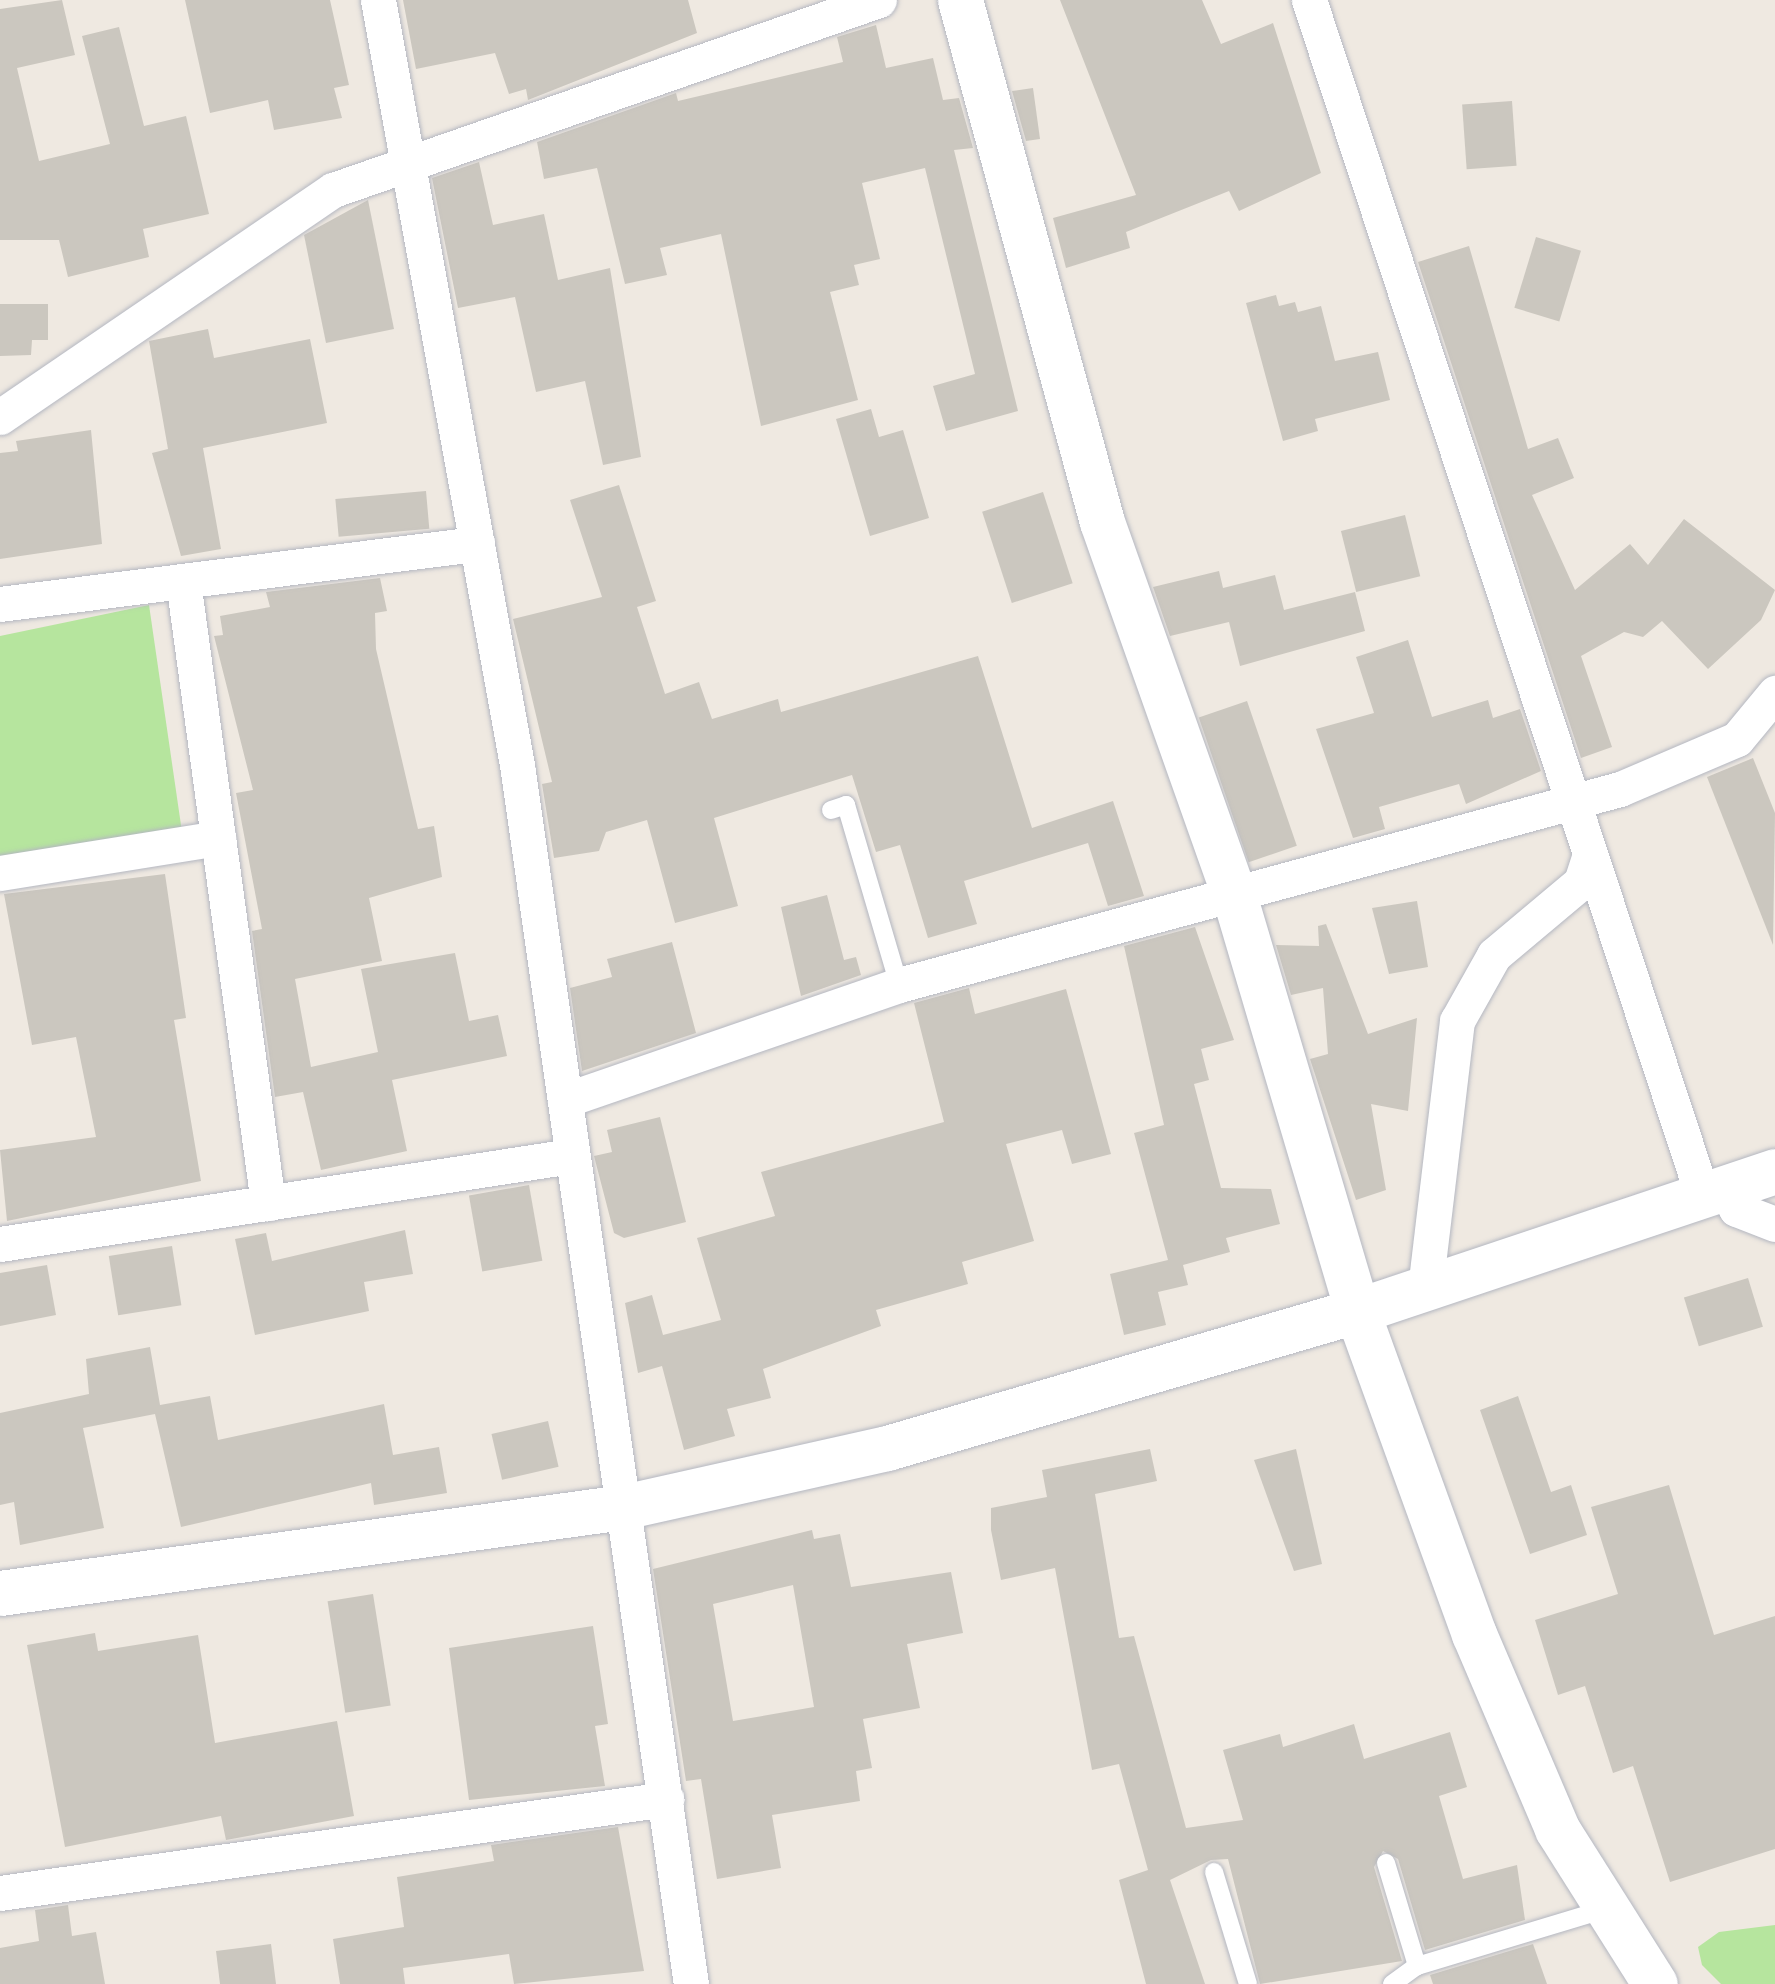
<!DOCTYPE html>
<html>
<head>
<meta charset="utf-8">
<style>
	body { margin:0 }
	#map { position:relative; width:1775px; height:1984px; overflow:hidden; background:#efe9e1; font-family:Barlow,sans-serif }
	div>[style] { position:absolute }
	[style*='--x'] { left:calc(var(--x)*1px); top:calc(var(--y)*1px); width:calc(var(--w)*1px); rotate:calc(var(--a)*1deg) }
	.green>* { inset:0; background:#b6e59e }
	.building>* { inset:0; background:#cbc7bf; transform-origin:0 0 }
	.roads { filter:drop-shadow(0 0 2px #b4b7c1) drop-shadow(0 0 2px #b4b7c1) }
	.service>* { height:18px; margin:-9px; padding:0 9px; transform-origin:9px; border-radius:9px; background:#fff }
	.minor>* { height:35px; margin:-17.5px; padding:0 17.5px; transform-origin:17.5px; border-radius:17.5px; background:#fff }
	.tertiary>* { height:45px; margin:-22.5px; padding:0 22.5px; transform-origin:22.5px; border-radius:22.5px; background:#fff }
	span { translate:-50% -50%; white-space:nowrap; text-align:center; line-height:1.15; -webkit-text-stroke:8px #fff; paint-order:stroke }
</style>
</head>
<body>
<div id="map">
	<div class="green">
		<div style="clip-path:polygon(149px 605px,182px 832px,0 859px,0 636px)"></div>
		<div style="clip-path:polygon(1775px 1925px,1775px 1984px,1721px 1984px,1702px 1965px,1698px 1947px,1719px 1932px)"></div>
	</div>
	<div class="building">
		<div style="clip-path:polygon(62px 0,75px 55px,17px 68px,39px 161px,110px 144px,82px 36px,119px 27px,144px 126px,186px 116px,209px 214px,143px 229px,149px 257px,68px 277px,59px 240px,0 240px,0 9px)"></div>
		<div style="clip-path:polygon(185px 0,330px 0,349px 85px,334px 88px,342px 118px,274px 130px,268px 100px,210px 113px)"></div>
		<div style="clip-path:polygon(403px 0,688px 0,697px 33px,528px 100px,526px 89px,509px 94px,495px 53px,416px 69px)"></div>
		<div style="clip-path:polygon(1060px 0,1202px 0,1221px 44px,1273px 23px,1321px 173px,1239px 211px,1229px 191px,1126px 232px,1130px 248px,1066px 268px,1053px 218px,1136px 195px)"></div>
		<div style="clip-path:polygon(876px 25px,886px 68px,933px 58px,943px 100px,959px 98px,973px 148px,954px 150px,1018px 411px,946px 431px,933px 386px,975px 374px,925px 168px,862px 183px,880px 259px,854px 265px,859px 285px,830px 292px,858px 400px,761px 426px,721px 234px,660px 248px,667px 275px,625px 284px,597px 168px,544px 179px,537px 142px,676px 93px,678px 101px,843px 62px,837px 37px)"></div>
		<div style="clip-path:polygon(1033px 88px,1040px 139px,1026px 141px,1012px 91px)"></div>
		<div style="left:1512px;top:101px;width:65px;height:50px;rotate:86deg"></div>
		<div style="clip-path:polygon(479px 162px,493px 225px,544px 214px,558px 280px,610px 268px,641px 457px,603px 465px,585px 381px,536px 392px,515px 297px,458px 308px,432px 178px)"></div>
		<div style="clip-path:polygon(368px 200px,394px 329px,326px 343px,304px 235px)"></div>
		<div style="left:1536px;top:237px;width:47px;height:74px;rotate:17deg"></div>
		<div style="clip-path:polygon(1469px 246px,1528px 449px,1558px 438px,1574px 478px,1532px 495px,1575px 590px,1630px 544px,1648px 565px,1684px 519px,1775px 590px,1761px 620px,1708px 669px,1662px 621px,1643px 637px,1624px 632px,1581px 656px,1612px 747px,1581px 758px,1418px 262px)"></div>
		<div style="clip-path:polygon(1276px 295px,1279px 306px,1295px 302px,1298px 312px,1321px 306px,1335px 361px,1378px 352px,1390px 400px,1315px 419px,1318px 431px,1283px 441px,1246px 303px)"></div>
		<div style="clip-path:polygon(0 304px,48px 304px,48px 340px,32px 340px,31px 355px,0 356px)"></div>
		<div style="clip-path:polygon(208px 329px,214px 358px,310px 339px,327px 423px,203px 448px,221px 549px,181px 556px,152px 453px,168px 449px,149px 341px)"></div>
		<div style="clip-path:polygon(871px 409px,879px 437px,903px 430px,929px 518px,870px 536px,836px 419px)"></div>
		<div style="clip-path:polygon(91px 430px,102px 544px,0 559px,0 453px,18px 451px,16px 441px)"></div>
		<div style="clip-path:polygon(619px 485px,656px 601px,637px 607px,665px 694px,699px 682px,712px 719px,778px 699px,781px 712px,978px 656px,1032px 828px,1113px 801px,1144px 896px,1108px 906px,1088px 843px,964px 881px,977px 924px,928px 938px,900px 845px,876px 852px,852px 775px,714px 818px,738px 906px,675px 923px,647px 820px,606px 832px,599px 851px,554px 858px,542px 784px,552px 782px,513px 619px,602px 597px,570px 500px)"></div>
		<div style="left:426px;top:491px;width:38px;height:91px;rotate:85deg"></div>
		<div style="left:1043px;top:492px;width:96px;height:64px;rotate:72deg"></div>
		<div style="left:1405px;top:515px;width:63px;height:66px;rotate:76deg"></div>
		<div style="clip-path:polygon(1219px 571px,1223px 588px,1275px 575px,1284px 610px,1355px 592px,1365px 631px,1240px 666px,1229px 622px,1170px 636px,1153px 587px)"></div>
		<div style="clip-path:polygon(380px 578px,387px 611px,375px 613px,376px 649px,418px 829px,434px 826px,442px 877px,369px 898px,382px 961px,295px 979px,311px 1067px,378px 1052px,361px 969px,455px 953px,469px 1021px,498px 1015px,507px 1056px,392px 1080px,407px 1151px,321px 1170px,303px 1092px,275px 1097px,252px 931px,262px 929px,236px 793px,253px 790px,214px 636px,223px 635px,220px 616px,270px 607px,266px 592px)"></div>
		<div style="clip-path:polygon(1408px 640px,1432px 717px,1488px 700px,1493px 718px,1520px 709px,1541px 771px,1466px 804px,1459px 784px,1379px 807px,1385px 829px,1353px 838px,1316px 729px,1374px 713px,1356px 657px)"></div>
		<div style="left:1247px;top:701px;width:153px;height:51px;rotate:71deg"></div>
		<div style="clip-path:polygon(1753px 758px,1775px 813px,1773px 945px,1707px 777px)"></div>
		<div style="clip-path:polygon(165px 874px,186px 1018px,174px 1020px,201px 1181px,7px 1221px,0 1150px,96px 1137px,76px 1037px,32px 1045px,4px 894px)"></div>
		<div style="clip-path:polygon(827px 895px,844px 960px,856px 957px,861px 975px,801px 996px,781px 907px)"></div>
		<div style="clip-path:polygon(1417px 901px,1428px 967px,1389px 974px,1372px 908px)"></div>
		<div style="clip-path:polygon(1326px 924px,1368px 1034px,1417px 1018px,1408px 1111px,1371px 1104px,1386px 1190px,1356px 1200px,1310px 1059px,1328px 1054px,1323px 988px,1291px 995px,1276px 945px,1319px 946px,1318px 926px)"></div>
		<div style="clip-path:polygon(1195px 927px,1234px 1040px,1201px 1049px,1209px 1080px,1194px 1084px,1221px 1188px,1271px 1189px,1280px 1224px,1226px 1238px,1230px 1252px,1183px 1265px,1188px 1285px,1158px 1292px,1166px 1325px,1124px 1335px,1110px 1274px,1168px 1260px,1134px 1133px,1164px 1125px,1124px 946px)"></div>
		<div style="clip-path:polygon(672px 942px,696px 1033px,582px 1071px,570px 988px,612px 977px,607px 959px)"></div>
		<div style="clip-path:polygon(969px 988px,975px 1014px,1066px 989px,1111px 1154px,1072px 1164px,1062px 1130px,1006px 1144px,1034px 1241px,962px 1262px,968px 1284px,876px 1310px,881px 1326px,763px 1369px,771px 1398px,727px 1409px,735px 1436px,684px 1450px,662px 1366px,638px 1373px,625px 1303px,652px 1295px,663px 1335px,721px 1320px,697px 1238px,775px 1216px,761px 1172px,944px 1122px,914px 1003px)"></div>
		<div style="clip-path:polygon(660px 1117px,686px 1222px,624px 1238px,614px 1233px,594px 1156px,612px 1152px,607px 1130px)"></div>
		<div style="left:529px;top:1185px;width:77px;height:61px;rotate:80deg"></div>
		<div style="clip-path:polygon(405px 1230px,413px 1274px,364px 1282px,369px 1311px,255px 1335px,235px 1239px,266px 1233px,272px 1261px)"></div>
		<div style="left:172px;top:1246px;width:60px;height:64px;rotate:81deg"></div>
		<div style="clip-path:polygon(47px 1265px,56px 1315px,0 1326px,0 1273px)"></div>
		<div style="left:1748px;top:1278px;width:51px;height:67px;rotate:73deg"></div>
		<div style="clip-path:polygon(150px 1347px,160px 1405px,210px 1396px,218px 1440px,384px 1404px,393px 1455px,439px 1447px,447px 1493px,374px 1505px,371px 1483px,181px 1527px,155px 1414px,83px 1428px,104px 1528px,20px 1545px,14px 1502px,0 1505px,0 1413px,89px 1394px,86px 1359px)"></div>
		<div style="clip-path:polygon(1518px 1396px,1551px 1492px,1571px 1485px,1587px 1535px,1530px 1554px,1480px 1410px)"></div>
		<div style="left:548px;top:1421px;width:47px;height:58px;rotate:77deg"></div>
		<div style="clip-path:polygon(1150px 1449px,1157px 1481px,1095px 1494px,1119px 1638px,1134px 1636px,1186px 1828px,1243px 1820px,1223px 1750px,1280px 1734px,1283px 1747px,1354px 1724px,1364px 1759px,1450px 1732px,1467px 1787px,1439px 1796px,1463px 1879px,1517px 1865px,1525px 1920px,1425px 1950px,1398px 1859px,1383px 1851px,1374px 1867px,1402px 1961px,1260px 1984px,1228px 1859px,1211px 1860px,1170px 1880px,1205px 1984px,1146px 1984px,1119px 1880px,1148px 1870px,1119px 1764px,1092px 1770px,1055px 1568px,1001px 1580px,991px 1530px,991px 1508px,1047px 1497px,1042px 1470px)"></div>
		<div style="clip-path:polygon(1296px 1449px,1322px 1564px,1294px 1571px,1254px 1460px)"></div>
		<div style="clip-path:polygon(1669px 1485px,1714px 1635px,1775px 1616px,1775px 1849px,1670px 1882px,1633px 1766px,1613px 1773px,1585px 1686px,1558px 1695px,1535px 1620px,1618px 1594px,1591px 1507px)"></div>
		<div style="clip-path:polygon(evenodd,812px 1530px,814px 1539px,840px 1534px,851px 1587px,951px 1572px,963px 1633px,907px 1644px,920px 1708px,863px 1719px,872px 1768px,856px 1771px,860px 1801px,772px 1815px,781px 1868px,717px 1879px,701px 1779px,686px 1781px,653px 1569px,812px 1530px,793px 1585px,814px 1707px,733px 1721px,713px 1604px,793px 1585px)"></div>
		<div style="left:373px;top:1594px;width:113px;height:46px;rotate:81deg"></div>
		<div style="clip-path:polygon(593px 1626px,608px 1724px,595px 1726px,605px 1786px,469px 1800px,449px 1648px)"></div>
		<div style="clip-path:polygon(95px 1633px,98px 1651px,198px 1635px,215px 1743px,337px 1721px,354px 1816px,226px 1840px,221px 1816px,65px 1847px,27px 1645px)"></div>
		<div style="clip-path:polygon(618px 1827px,644px 1971px,514px 1984px,509px 1954px,403px 1968px,405px 1984px,340px 1984px,333px 1939px,404px 1927px,397px 1877px,494px 1861px,491px 1845px)"></div>
		<div style="clip-path:polygon(68px 1905px,72px 1936px,96px 1932px,105px 1984px,0 1984px,0 1948px,39px 1941px,35px 1910px)"></div>
		<div style="clip-path:polygon(271px 1944px,276px 1984px,220px 1984px,216px 1951px)"></div>
		<div style="clip-path:polygon(1533px 1944px,1547px 1984px,1433px 1984px,1430px 1975px)"></div>
	</div>
	<div class="roads">
		<div class="service">
			<div style="--x:831;--y:810;--w:16;--a:-18"></div>
			<div style="--x:846;--y:805;--w:188;--a:73.6"></div>
			<div style="--x:1386;--y:1863;--w:108;--a:73.2"></div>
			<div style="--x:1214;--y:1872;--w:117;--a:73.1"></div>
			<div style="--x:1392;--y:1984;--w:31;--a:-36"></div>
			<div style="--x:1417;--y:1966;--w:193;--a:-16.8"></div>
		</div>
		<div class="minor">
			<div style="--x:378;--y:0;--w:778;--a:79.7"></div>
			<div style="--x:517;--y:765;--w:1231;--a:81.88"></div>
			<div style="--x:1309;--y:0;--w:1257;--a:71.78"></div>
			<div style="--x:0;--y:417;--w:403;--a:-34.3"></div>
			<div style="--x:333;--y:190;--w:578;--a:-19.19"></div>
			<div style="--x:183;--y:581;--w:628;--a:82.22"></div>
			<div style="--x:0;--y:604;--w:481;--a:-7.2"></div>
			<div style="--x:0;--y:873;--w:221;--a:-9.1"></div>
			<div style="--x:565;--y:1100;--w:353;--a:-19"></div>
			<div style="--x:899;--y:985;--w:747;--a:-15.21"></div>
			<div style="--x:1620;--y:789;--w:127;--a:-23.1"></div>
			<div style="--x:1737;--y:739;--w:60;--a:-50.4"></div>
			<div style="--x:1724;--y:1187;--w:25;--a:61"></div>
			<div style="--x:1736;--y:1209;--w:42;--a:21"></div>
			<div style="--x:0;--y:1244;--w:578;--a:-8.76"></div>
			<div style="--x:1425;--y:1289;--w:270;--a:-83.2"></div>
			<div style="--x:1457;--y:1021;--w:76;--a:-60.7"></div>
			<div style="--x:1494;--y:955;--w:114;--a:-40"></div>
			<div style="--x:1581;--y:882;--w:26;--a:-72"></div>
			<div style="--x:0;--y:1893;--w:673;--a:-8.03"></div>
		</div>
		<div class="tertiary">
			<div style="--x:960;--y:0;--w:541;--a:74.78"></div>
			<div style="--x:1102;--y:522;--w:396;--a:70.5"></div>
			<div style="--x:1234;--y:895;--w:434;--a:73.5"></div>
			<div style="--x:1357;--y:1311;--w:344;--a:70.1"></div>
			<div style="--x:1474;--y:1634;--w:212;--a:66.9"></div>
			<div style="--x:1557;--y:1829;--w:183;--a:57.7"></div>
			<div style="--x:0;--y:1593;--w:629;--a:-7.86"></div>
			<div style="--x:623;--y:1507;--w:271;--a:-12.6"></div>
			<div style="--x:887;--y:1448;--w:490;--a:-16.3"></div>
			<div style="--x:1357;--y:1311;--w:441;--a:-18.5"></div>
		</div>
	</div>
</div>
</body>
</html>
